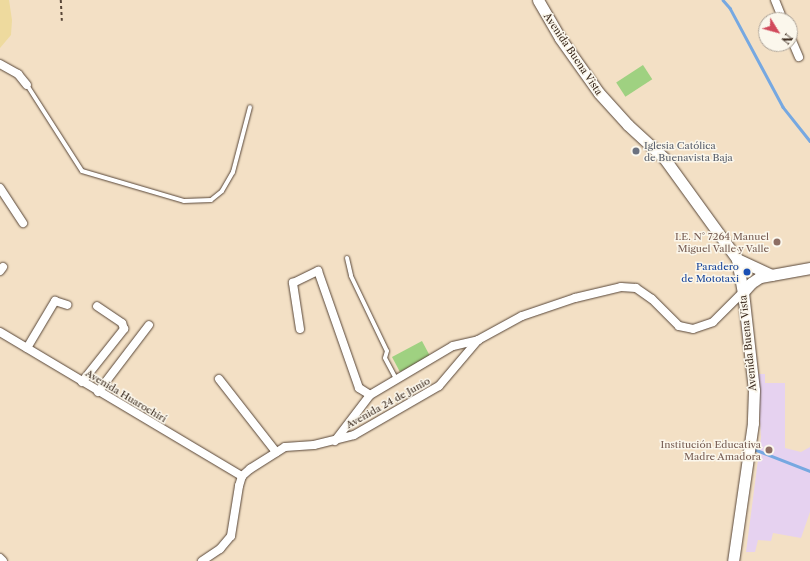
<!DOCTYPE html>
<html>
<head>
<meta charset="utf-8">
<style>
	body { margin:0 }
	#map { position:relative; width:810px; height:561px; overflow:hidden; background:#f3e0c5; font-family:"Libre Caslon Text",serif }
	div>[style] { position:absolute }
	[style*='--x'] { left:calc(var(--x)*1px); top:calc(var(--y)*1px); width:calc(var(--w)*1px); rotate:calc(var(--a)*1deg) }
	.built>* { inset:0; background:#e6d2f0 }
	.green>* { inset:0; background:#9fd181; transform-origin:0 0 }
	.sand>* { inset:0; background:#eeda9e }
	.stream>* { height:2.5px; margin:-1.25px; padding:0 1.25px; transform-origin:1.25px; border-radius:1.25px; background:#76a8e1 }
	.path>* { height:1.5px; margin-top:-0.75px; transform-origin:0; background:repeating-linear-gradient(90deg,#574537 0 3px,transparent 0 6px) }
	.roads { filter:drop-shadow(0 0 1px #574537) drop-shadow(0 0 1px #574537) }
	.lane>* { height:4px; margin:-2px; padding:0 2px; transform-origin:2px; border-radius:2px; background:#fff }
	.street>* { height:8px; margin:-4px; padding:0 4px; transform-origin:4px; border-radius:4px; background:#fff }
	.secondary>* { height:11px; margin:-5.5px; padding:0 5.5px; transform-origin:5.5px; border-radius:5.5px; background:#fff }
	.dots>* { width:11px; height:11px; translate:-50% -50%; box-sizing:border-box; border:2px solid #fbf7ec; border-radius:50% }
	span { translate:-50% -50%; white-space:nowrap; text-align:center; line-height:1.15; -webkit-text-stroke:3px #fbf7ec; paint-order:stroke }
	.street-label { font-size:10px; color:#3b2a1e }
	.worship-label { font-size:10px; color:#5b616d }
	.left { translate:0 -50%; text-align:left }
	.education-label { font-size:10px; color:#785e54 }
	.right { translate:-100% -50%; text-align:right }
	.transit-label { font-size:10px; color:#164399 }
	.north { position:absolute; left:758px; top:12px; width:40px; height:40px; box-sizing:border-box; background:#fbf7ec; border:1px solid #aea59a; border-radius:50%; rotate:127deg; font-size:11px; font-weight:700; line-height:16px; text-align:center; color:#3b2a1e }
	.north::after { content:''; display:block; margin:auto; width:14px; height:18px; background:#d1495b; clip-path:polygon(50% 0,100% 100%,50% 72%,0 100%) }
</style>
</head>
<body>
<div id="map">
	<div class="built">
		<div style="clip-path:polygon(757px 374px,765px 374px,765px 383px,785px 383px,785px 448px,801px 452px,810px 447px,810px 512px,801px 538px,773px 533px,771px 541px,758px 540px,755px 552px,746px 552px,761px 437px)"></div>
	</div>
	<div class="green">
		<div style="left:643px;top:65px;width:17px;height:32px;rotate:57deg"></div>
		<div style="left:422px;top:341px;width:17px;height:34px;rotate:62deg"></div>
	</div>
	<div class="sand">
		<div style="clip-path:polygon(0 0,9px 0,12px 20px,11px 35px,0 48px)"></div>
	</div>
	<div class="stream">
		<div style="--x:723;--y:0;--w:11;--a:49"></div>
		<div style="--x:730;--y:8;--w:112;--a:61.8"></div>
		<div style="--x:783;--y:107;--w:43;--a:51.5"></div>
		<div style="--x:754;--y:446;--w:3;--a:90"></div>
		<div style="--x:754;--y:449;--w:60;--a:21.4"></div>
	</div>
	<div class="path">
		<div style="--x:61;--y:0;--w:21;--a:87"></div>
	</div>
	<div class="roads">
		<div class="lane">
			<div style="--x:27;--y:85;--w:102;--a:57.4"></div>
			<div style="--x:82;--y:171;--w:106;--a:16.4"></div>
			<div style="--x:184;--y:201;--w:27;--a:-2"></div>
			<div style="--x:211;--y:200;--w:14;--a:-39"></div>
			<div style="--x:222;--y:191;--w:22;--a:-60"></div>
			<div style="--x:233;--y:172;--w:67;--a:-75.3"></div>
			<div style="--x:347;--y:258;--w:18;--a:77"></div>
			<div style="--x:351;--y:276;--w:83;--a:64.4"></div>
			<div style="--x:387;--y:351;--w:7;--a:106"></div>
			<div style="--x:385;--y:358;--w:24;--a:62"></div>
		</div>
		<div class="street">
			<div style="--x:775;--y:0;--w:22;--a:68"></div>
			<div style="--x:790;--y:36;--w:23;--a:67"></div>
			<div style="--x:0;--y:64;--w:21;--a:29"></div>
			<div style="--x:18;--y:74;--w:14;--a:51"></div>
			<div style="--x:0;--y:188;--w:42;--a:56.7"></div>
			<div style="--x:0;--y:271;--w:5;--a:-53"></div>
			<div style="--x:300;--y:329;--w:47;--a:-98.7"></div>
			<div style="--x:293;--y:283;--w:28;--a:-26"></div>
			<div style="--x:318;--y:271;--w:124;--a:70.7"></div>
			<div style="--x:359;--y:388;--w:13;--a:32"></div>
			<div style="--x:0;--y:332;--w:282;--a:30.8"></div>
			<div style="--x:27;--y:348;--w:55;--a:-59.2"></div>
			<div style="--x:55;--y:301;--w:13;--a:18"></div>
			<div style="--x:219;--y:379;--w:93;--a:52"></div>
			<div style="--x:82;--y:382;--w:68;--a:-51.6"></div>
			<div style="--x:124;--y:329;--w:6;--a:-108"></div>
			<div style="--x:122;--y:323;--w:30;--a:-146"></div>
			<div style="--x:98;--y:392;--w:84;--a:-52.7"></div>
			<div style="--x:335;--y:441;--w:58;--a:-52.7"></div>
			<div style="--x:370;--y:395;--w:96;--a:-30.6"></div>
			<div style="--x:453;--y:346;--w:26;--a:-13"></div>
			<div style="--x:0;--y:558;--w:4;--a:45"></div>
			<div style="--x:202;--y:561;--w:22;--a:-34"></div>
			<div style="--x:220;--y:549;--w:17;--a:-50"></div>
			<div style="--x:231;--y:536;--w:51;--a:-80.9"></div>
			<div style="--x:239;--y:486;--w:10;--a:-73"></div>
			<div style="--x:242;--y:476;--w:11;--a:-41"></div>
			<div style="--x:250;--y:469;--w:41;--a:-32.2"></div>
			<div style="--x:285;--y:447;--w:29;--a:-4"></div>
			<div style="--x:314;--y:445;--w:41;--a:-14"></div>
			<div style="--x:354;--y:435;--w:98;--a:-30"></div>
			<div style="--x:439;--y:386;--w:60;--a:-49.7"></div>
			<div style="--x:478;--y:340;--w:50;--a:-28.6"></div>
			<div style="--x:522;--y:316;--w:56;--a:-18.8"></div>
			<div style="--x:575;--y:298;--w:47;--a:-13.4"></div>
			<div style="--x:621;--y:287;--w:15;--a:4"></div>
			<div style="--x:636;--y:288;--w:19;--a:35"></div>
			<div style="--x:652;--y:299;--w:38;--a:45"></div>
			<div style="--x:679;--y:326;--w:14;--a:12"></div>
			<div style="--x:693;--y:329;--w:21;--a:-19"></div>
			<div style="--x:713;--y:322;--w:42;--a:-45"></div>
		</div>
		<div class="secondary">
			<div style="--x:538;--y:0;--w:44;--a:59.9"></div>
			<div style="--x:560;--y:38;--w:67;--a:54.7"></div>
			<div style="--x:599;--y:93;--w:43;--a:47.8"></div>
			<div style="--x:628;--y:125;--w:49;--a:42.5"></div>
			<div style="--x:664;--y:158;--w:125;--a:54.1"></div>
			<div style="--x:737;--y:259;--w:34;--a:80"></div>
			<div style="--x:743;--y:292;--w:99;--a:83.6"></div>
			<div style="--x:754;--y:390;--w:33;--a:92"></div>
			<div style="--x:753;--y:423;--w:139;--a:98.2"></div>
			<div style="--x:737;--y:259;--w:38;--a:25"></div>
			<div style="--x:743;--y:292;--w:12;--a:-48"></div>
			<div style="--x:751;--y:283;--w:11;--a:-34"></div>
			<div style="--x:760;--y:277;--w:51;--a:-10.2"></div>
		</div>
	</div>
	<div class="dots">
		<div style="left:636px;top:151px;background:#6b7280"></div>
		<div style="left:777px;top:242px;background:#8d6e63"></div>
		<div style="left:747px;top:272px;background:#1a4fb4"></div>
		<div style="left:769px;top:450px;background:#8d6e63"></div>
	</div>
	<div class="street-label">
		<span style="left:573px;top:54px;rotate:56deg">Avenida Buena Vista</span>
		<span style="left:748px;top:343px;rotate:-96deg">Avenida Buena Vista</span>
		<span style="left:126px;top:396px;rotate:31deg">Avenida Huarochirí</span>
		<span style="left:388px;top:403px;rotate:-29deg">Avenida 24 de Junio</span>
	</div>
	<div class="worship-label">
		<span class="left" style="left:644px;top:151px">Iglesia Católica<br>de Buenavista Baja</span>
	</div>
	<div class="education-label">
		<span class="right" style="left:769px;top:242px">I.E. N° 7264 Manuel<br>Miguel Valle y Valle</span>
		<span class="right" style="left:761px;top:450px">Institución Educativa<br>Madre Amadora</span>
	</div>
	<div class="transit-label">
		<span class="right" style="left:739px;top:272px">Paradero<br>de Mototaxi</span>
	</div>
	<div class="north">N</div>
</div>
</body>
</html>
